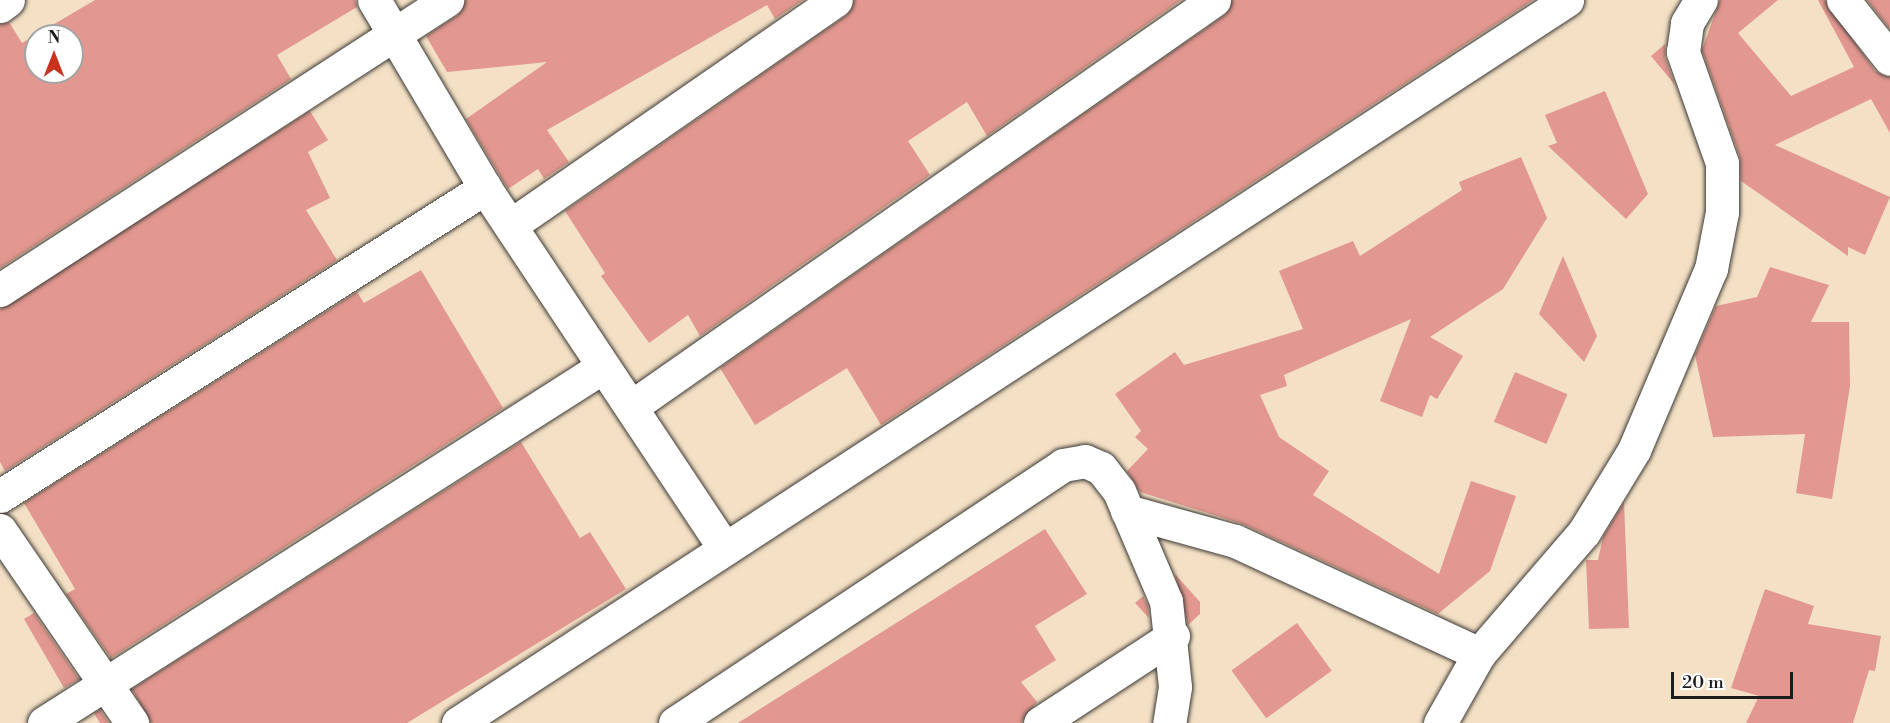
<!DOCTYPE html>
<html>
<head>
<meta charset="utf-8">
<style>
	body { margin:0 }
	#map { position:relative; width:1890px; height:723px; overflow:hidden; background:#f4e0c5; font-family:"Libre Bodoni",serif }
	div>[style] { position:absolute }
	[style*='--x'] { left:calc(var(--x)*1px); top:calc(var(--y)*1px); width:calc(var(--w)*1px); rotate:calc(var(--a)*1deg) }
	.building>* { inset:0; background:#e29890; transform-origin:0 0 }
	.roads { filter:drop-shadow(0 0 2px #3c3935) drop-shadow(0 0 2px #3c3935) }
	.minor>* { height:33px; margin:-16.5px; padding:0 16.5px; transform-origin:16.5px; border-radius:16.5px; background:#fff }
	span { translate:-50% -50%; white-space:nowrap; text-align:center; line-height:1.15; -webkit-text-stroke:4.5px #fff; paint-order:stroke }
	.north { position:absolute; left:24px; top:24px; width:60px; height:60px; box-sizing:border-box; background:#fff; border:2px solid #a4a4a4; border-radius:50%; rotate:0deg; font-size:16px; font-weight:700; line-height:24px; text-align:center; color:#1c1c1c }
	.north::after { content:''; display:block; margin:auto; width:21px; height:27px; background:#c8321e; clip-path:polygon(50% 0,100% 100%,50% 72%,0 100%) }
	.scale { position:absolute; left:1671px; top:672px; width:122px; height:27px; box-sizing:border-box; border:3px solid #1c1c1c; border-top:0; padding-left:8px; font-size:18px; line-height:21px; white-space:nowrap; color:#1c1c1c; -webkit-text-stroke:4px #fff; paint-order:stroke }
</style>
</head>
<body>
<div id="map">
	<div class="building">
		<div style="clip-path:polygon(evenodd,95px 0,355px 0,357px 7px,277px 55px,291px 79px,0 268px,0 24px,9px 22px,22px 43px,95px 0,36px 36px,72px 36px,72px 72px,36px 72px,36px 36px)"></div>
		<div style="clip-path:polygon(466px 0,803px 0,775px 19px,767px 5px,547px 130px,569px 162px,544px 179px,538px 169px,508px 189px,466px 119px,547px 62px,447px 72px,426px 36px,458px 15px)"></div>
		<div style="clip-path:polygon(854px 0,1181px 0,987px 136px,967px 102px,908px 141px,930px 175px,700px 336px,688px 315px,649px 343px,601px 276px,605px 273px,565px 211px,847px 15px)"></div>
		<div style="clip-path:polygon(1232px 0,1533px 0,881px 425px,847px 368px,755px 425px,720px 368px,1225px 15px)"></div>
		<div style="clip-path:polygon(1720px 0,1778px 0,1738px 33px,1791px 96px,1854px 67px,1818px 0,1825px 0,1875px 71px,1890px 77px,1890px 133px,1871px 99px,1775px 145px,1890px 197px,1865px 255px,1848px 247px,1848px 256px,1741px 181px,1740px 157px,1702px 50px)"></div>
		<div style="clip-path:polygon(1867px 0,1890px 0,1890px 29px)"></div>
		<div style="clip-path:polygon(1665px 44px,1665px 58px,1675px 85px,1651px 56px)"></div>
		<div style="clip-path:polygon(1605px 91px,1648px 194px,1626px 219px,1548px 146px,1557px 143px,1545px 115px)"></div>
		<div style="clip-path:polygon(310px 111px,328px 140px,308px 152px,330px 198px,306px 210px,337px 260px,5px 471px,0 462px,0 309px)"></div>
		<div style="clip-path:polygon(1521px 157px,1547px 218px,1503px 289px,1430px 337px,1463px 356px,1437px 399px,1430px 395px,1422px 417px,1380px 401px,1411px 319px,1284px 375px,1287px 386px,1260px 395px,1279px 437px,1329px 471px,1313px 495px,1439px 574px,1471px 481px,1516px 496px,1490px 571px,1438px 614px,1243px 524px,1140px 492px,1127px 471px,1148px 449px,1135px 437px,1141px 431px,1115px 394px,1175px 352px,1184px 365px,1303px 329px,1279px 271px,1353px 241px,1360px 256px,1462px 190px,1459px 182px)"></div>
		<div style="clip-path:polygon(1563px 256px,1597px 336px,1584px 362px,1539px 314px)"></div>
		<div style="clip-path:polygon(1770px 267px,1829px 285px,1811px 322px,1849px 322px,1850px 386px,1832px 499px,1796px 493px,1805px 434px,1713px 437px,1695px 355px,1716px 306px,1757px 297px)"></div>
		<div style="clip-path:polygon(421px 270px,503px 408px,111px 658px,66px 594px,75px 589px,24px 503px,357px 292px,364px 303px)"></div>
		<div style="left:1515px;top:372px;width:57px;height:54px;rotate:23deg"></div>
		<div style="clip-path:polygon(521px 442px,580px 538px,590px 532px,626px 589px,407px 723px,151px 723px,132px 689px)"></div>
		<div style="clip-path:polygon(1624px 502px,1629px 628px,1589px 629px,1586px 560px,1598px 560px,1603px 537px)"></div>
		<div style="clip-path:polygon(1045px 529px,1087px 594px,1035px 626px,1056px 660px,1021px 682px,1037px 702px,1021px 723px,738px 723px)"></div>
		<div style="clip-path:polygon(1175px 574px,1200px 602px,1200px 614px,1188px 625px)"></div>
		<div style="clip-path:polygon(1765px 589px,1814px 606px,1808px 624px,1881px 636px,1875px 671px,1869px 670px,1853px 723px,1746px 723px,1759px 696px,1731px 688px)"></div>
		<div style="clip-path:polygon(1143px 596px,1148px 606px,1149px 618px,1135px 603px)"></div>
		<div style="clip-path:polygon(34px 613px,79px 679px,64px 688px,24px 619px)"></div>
		<div style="left:1297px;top:623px;width:59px;height:81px;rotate:54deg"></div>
		<div style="clip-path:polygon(100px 710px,109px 723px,100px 723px,94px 713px)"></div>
	</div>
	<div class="roads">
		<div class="minor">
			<div style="--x:374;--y:0;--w:218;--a:59.4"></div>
			<div style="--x:485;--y:188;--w:433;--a:56.4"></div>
			<div style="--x:1843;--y:0;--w:75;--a:51.5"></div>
			<div style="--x:0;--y:6;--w:10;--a:-37"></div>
			<div style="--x:511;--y:225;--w:395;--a:-34.7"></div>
			<div style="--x:0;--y:290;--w:533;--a:-32.97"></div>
			<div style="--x:631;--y:407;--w:711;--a:-34.92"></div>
			<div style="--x:0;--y:496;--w:575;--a:-32.42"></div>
			<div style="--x:1127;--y:511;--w:112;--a:15.5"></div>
			<div style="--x:1235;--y:541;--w:269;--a:24.8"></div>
			<div style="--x:0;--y:530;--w:234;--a:55.6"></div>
			<div style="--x:44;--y:723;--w:661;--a:-32.51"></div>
			<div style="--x:458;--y:723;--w:1324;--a:-33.1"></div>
			<div style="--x:675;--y:723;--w:466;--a:-33.6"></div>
			<div style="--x:1063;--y:465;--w:22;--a:-10"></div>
			<div style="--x:1085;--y:461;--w:17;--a:24"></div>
			<div style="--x:1101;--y:468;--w:29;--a:52"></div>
			<div style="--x:1119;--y:491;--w:120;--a:66.9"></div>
			<div style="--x:1166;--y:601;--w:86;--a:84"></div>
			<div style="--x:1175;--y:687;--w:36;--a:99"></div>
			<div style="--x:1040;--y:723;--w:159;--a:-33.2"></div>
			<div style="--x:1440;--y:723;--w:79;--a:-60.5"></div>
			<div style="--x:1479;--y:654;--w:161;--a:-49.3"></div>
			<div style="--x:1584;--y:532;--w:96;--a:-58.6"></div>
			<div style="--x:1634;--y:450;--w:197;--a:-67"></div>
			<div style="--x:1711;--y:269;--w:58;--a:-79.1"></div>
			<div style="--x:1722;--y:212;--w:49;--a:-90"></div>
			<div style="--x:1722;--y:163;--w:118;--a:-109.4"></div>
			<div style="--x:1683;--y:52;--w:29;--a:-82"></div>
			<div style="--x:1687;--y:23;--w:27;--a:-59"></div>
		</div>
	</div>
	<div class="north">N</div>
	<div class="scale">20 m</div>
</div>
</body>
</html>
